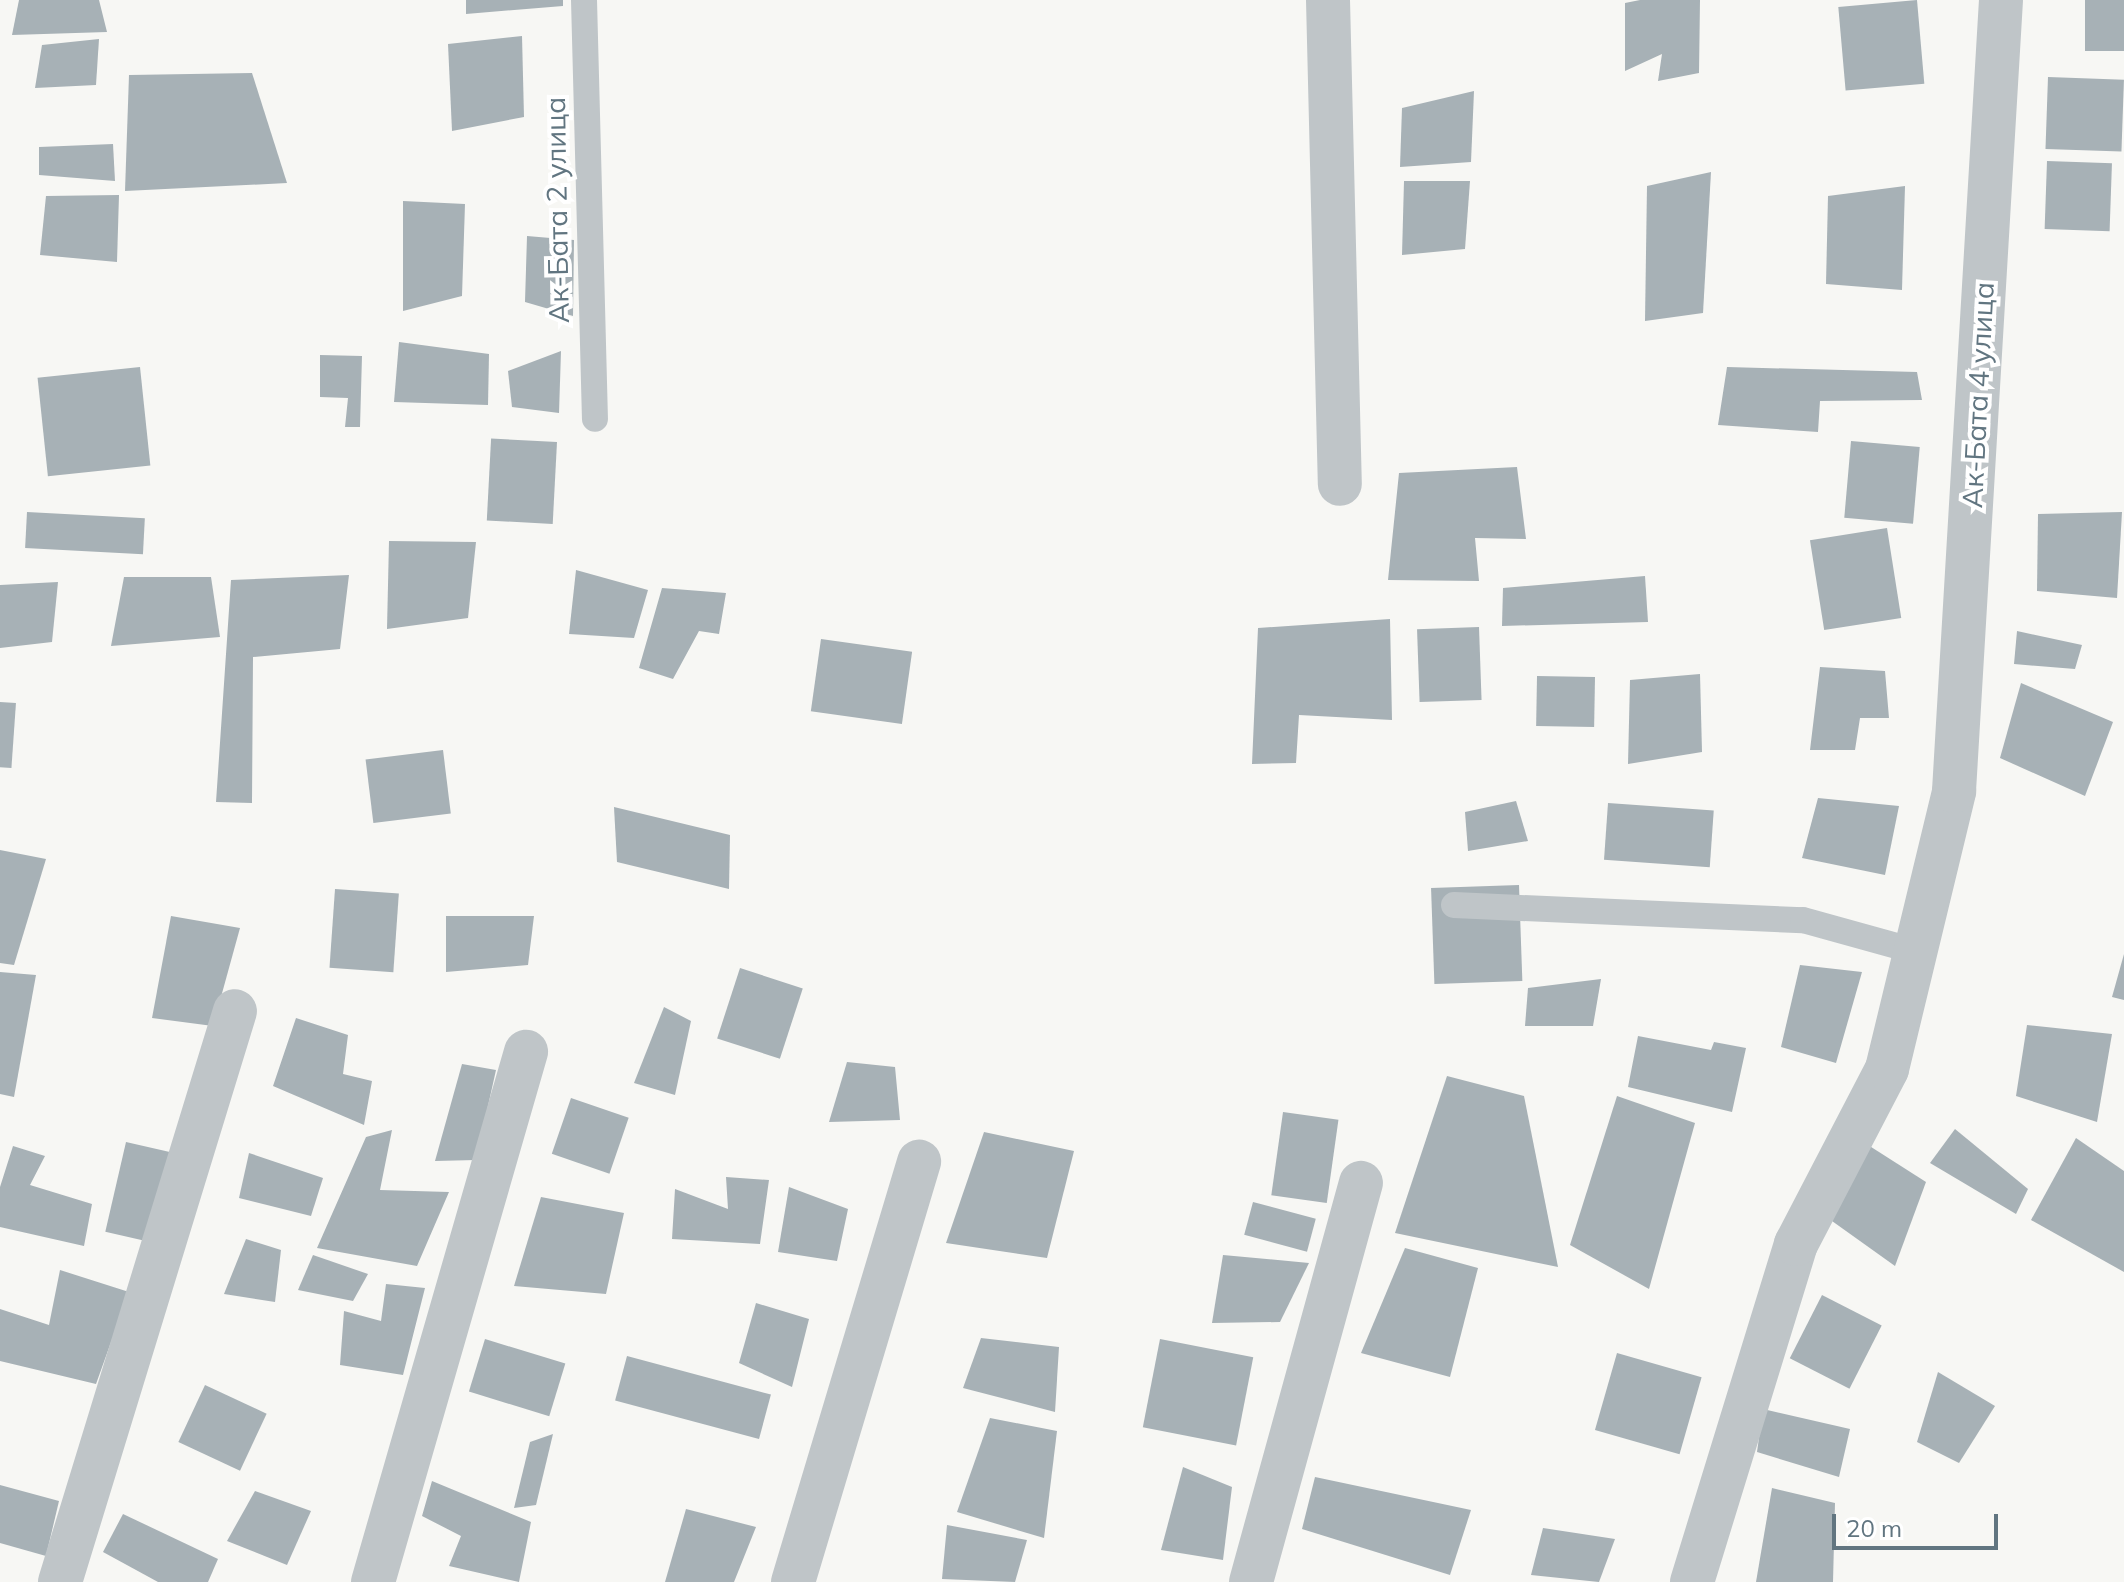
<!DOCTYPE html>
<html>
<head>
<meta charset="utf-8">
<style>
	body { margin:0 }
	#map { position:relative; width:2124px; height:1582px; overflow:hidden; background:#f7f7f4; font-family:Mulish,sans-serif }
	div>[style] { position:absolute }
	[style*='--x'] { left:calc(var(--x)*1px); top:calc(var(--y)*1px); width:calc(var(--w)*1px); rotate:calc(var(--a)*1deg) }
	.building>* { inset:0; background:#a7b1b6; transform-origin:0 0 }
	.service>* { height:26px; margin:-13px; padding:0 13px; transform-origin:13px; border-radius:13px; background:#bfc5c8 }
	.minor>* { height:44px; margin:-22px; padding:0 22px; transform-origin:22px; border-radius:22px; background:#bfc5c8 }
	span { translate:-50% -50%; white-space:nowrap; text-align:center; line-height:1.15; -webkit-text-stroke:8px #fff; paint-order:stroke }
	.street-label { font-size:28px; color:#617580 }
	.scale { position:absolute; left:1832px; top:1514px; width:166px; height:36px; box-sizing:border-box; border:4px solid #617580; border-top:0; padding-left:10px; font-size:24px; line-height:28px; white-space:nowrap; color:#617580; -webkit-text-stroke:6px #fff; paint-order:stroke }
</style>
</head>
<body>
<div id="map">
	<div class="building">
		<div style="clip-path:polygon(19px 0,99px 0,107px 32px,12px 35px)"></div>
		<div style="clip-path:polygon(466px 0,563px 0,563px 6px,466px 14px)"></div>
		<div style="clip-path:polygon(1640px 0,1700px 0,1699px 73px,1658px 81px,1662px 54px,1625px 71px,1625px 3px)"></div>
		<div style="left:1917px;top:0;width:84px;height:79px;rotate:85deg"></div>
		<div style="left:2085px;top:0;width:39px;height:51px"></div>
		<div style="clip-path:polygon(522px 36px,524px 117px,452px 131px,448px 44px)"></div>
		<div style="clip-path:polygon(99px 39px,96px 85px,35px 88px,42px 45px)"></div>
		<div style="clip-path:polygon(252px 73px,287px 183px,125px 191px,129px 75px)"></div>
		<div style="left:2048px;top:77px;width:76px;height:72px;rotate:2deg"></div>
		<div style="clip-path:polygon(1474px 91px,1471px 162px,1400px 167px,1402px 108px)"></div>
		<div style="clip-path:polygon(113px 144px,115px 181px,39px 175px,39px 147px)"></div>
		<div style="left:2047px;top:161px;width:65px;height:68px;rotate:2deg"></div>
		<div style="clip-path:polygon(1711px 172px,1703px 313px,1645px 321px,1647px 186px)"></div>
		<div style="clip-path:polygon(1404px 181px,1470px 181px,1465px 249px,1402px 255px)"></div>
		<div style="clip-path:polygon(1905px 186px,1902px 290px,1826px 284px,1828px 196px)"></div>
		<div style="clip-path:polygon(119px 195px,117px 262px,40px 255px,46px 196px)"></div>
		<div style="clip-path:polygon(403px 201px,465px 204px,462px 296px,403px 311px)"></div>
		<div style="clip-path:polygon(527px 236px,574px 240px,573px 316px,525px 302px)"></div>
		<div style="clip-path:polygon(399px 342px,489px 354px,488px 405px,394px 402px)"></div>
		<div style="clip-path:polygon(561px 351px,559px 413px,512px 407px,508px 371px)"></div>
		<div style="clip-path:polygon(320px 355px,362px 356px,360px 427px,345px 427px,348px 398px,320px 397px)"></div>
		<div style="left:140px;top:367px;width:99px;height:103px;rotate:84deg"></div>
		<div style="clip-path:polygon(1727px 367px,1917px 372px,1922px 400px,1820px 401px,1818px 432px,1718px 425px)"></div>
		<div style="left:1851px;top:441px;width:69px;height:77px;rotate:5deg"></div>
		<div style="left:557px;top:442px;width:82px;height:66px;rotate:93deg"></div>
		<div style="clip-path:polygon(1517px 467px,1526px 539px,1475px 538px,1479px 581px,1388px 580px,1399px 473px)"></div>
		<div style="left:27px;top:512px;width:118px;height:36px;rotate:3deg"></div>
		<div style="clip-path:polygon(2122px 512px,2117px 598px,2037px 591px,2038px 514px)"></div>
		<div style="left:1887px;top:528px;width:91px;height:78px;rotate:81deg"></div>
		<div style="clip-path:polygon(389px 541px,476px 542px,468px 618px,387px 629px)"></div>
		<div style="clip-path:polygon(576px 570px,648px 590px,634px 638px,569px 634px)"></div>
		<div style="clip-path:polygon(349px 575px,340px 649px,253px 657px,252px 803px,216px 802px,231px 580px)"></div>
		<div style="clip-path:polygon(1645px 576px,1648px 622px,1502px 626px,1503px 588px)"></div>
		<div style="clip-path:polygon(124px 577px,211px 577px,220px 637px,111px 646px)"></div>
		<div style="clip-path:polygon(58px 582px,52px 642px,0 648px,0 585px)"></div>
		<div style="clip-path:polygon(662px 588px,726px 593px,719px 634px,699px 631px,673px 679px,639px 668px)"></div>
		<div style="clip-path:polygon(1390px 619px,1392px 720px,1299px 715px,1296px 763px,1252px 764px,1258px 628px)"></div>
		<div style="left:1479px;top:627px;width:73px;height:62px;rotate:88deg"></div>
		<div style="clip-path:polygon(2017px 631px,2082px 645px,2075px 669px,2014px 664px)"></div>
		<div style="left:821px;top:639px;width:92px;height:73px;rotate:8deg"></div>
		<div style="clip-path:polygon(1820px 667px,1885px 671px,1889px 718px,1860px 718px,1855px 750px,1810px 750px)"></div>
		<div style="clip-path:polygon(1700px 674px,1702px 752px,1628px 764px,1630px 680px)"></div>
		<div style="left:1595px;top:677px;width:50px;height:58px;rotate:91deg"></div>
		<div style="clip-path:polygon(2021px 683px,2113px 722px,2085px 796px,2000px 758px)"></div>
		<div style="left:0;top:702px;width:16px;height:65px;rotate:4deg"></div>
		<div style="left:443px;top:750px;width:64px;height:78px;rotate:83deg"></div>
		<div style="clip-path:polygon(1818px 798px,1899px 806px,1885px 875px,1802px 858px)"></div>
		<div style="clip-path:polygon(1516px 801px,1528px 841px,1468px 851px,1465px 812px)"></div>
		<div style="left:1608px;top:803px;width:106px;height:57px;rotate:4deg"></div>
		<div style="clip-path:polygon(614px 807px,730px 835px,729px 889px,617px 862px)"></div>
		<div style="clip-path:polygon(0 850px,46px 859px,14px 965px,0 963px)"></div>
		<div style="left:1519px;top:885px;width:96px;height:88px;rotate:88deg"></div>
		<div style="left:335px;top:889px;width:64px;height:79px;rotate:4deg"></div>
		<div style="clip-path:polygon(171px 916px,240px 928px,213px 1026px,152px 1018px)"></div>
		<div style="clip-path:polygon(446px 916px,534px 916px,528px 965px,446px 972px)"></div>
		<div style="clip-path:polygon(2124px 954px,2124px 1000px,2112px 997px)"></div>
		<div style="clip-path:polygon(1800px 965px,1862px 972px,1836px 1063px,1781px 1047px)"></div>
		<div style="left:740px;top:968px;width:66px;height:74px;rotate:18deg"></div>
		<div style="clip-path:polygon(0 972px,36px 975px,14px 1097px,0 1094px)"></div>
		<div style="clip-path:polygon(1601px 979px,1593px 1026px,1525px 1026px,1528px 988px)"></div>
		<div style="clip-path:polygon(664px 1007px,691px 1021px,675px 1095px,634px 1083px)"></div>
		<div style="clip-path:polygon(296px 1018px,348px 1035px,343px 1074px,372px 1081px,364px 1125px,273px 1086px)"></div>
		<div style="clip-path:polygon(2027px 1025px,2112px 1034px,2097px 1122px,2016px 1096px)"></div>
		<div style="clip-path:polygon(1638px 1036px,1711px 1050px,1714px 1042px,1746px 1048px,1732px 1112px,1628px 1087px)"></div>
		<div style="clip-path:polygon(847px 1062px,895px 1067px,900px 1120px,829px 1122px)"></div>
		<div style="clip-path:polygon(462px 1064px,496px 1070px,476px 1160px,435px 1161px)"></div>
		<div style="clip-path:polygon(1447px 1076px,1524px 1096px,1558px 1267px,1395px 1233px)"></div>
		<div style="clip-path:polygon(1617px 1096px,1695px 1123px,1649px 1289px,1570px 1245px)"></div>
		<div style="left:571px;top:1098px;width:61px;height:59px;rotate:19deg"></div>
		<div style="left:1283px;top:1112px;width:56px;height:84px;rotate:8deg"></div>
		<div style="clip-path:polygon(1955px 1129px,2028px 1189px,2016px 1214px,1930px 1163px)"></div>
		<div style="clip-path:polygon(392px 1130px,380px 1190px,449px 1192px,417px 1266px,317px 1248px,366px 1137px)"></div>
		<div style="clip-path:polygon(984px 1132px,1074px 1151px,1047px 1258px,946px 1243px)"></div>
		<div style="clip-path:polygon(2076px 1138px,2124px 1171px,2124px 1272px,2031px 1220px)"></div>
		<div style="left:126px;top:1142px;width:46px;height:92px;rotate:13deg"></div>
		<div style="clip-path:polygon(1868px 1145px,1926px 1182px,1895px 1266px,1832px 1221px)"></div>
		<div style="clip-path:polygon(13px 1146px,45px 1156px,30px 1185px,92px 1204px,84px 1246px,0 1227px,0 1187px)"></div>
		<div style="clip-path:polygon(249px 1153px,323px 1178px,311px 1216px,239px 1198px)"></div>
		<div style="clip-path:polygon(726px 1177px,769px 1180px,760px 1244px,672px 1239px,675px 1189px,728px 1209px)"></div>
		<div style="clip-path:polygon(789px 1187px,848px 1209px,837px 1261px,778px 1252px)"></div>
		<div style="clip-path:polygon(541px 1197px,624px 1213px,606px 1294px,514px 1286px)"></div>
		<div style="left:1253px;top:1202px;width:65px;height:34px;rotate:15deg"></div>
		<div style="clip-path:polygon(246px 1239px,281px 1250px,275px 1302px,224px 1294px)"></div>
		<div style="clip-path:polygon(1405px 1248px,1478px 1268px,1450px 1377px,1361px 1353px)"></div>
		<div style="clip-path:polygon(313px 1255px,368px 1274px,353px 1301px,298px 1290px)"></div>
		<div style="clip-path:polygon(1223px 1255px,1309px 1263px,1280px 1322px,1212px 1323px)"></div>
		<div style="clip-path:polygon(60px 1270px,129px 1292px,96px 1384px,0 1361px,0 1309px,49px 1325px)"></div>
		<div style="clip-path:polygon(386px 1284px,425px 1288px,403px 1375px,340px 1365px,344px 1311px,381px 1321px)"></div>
		<div style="left:1822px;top:1295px;width:67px;height:71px;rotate:27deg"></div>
		<div style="clip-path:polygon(756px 1303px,809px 1319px,792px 1387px,739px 1363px)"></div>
		<div style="clip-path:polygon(981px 1338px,1059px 1347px,1055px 1412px,963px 1388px)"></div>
		<div style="left:485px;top:1339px;width:84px;height:55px;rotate:17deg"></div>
		<div style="left:1160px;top:1339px;width:95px;height:90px;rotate:11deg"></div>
		<div style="left:1617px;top:1353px;width:88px;height:80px;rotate:16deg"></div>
		<div style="left:627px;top:1356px;width:149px;height:46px;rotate:15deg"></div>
		<div style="clip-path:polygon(1938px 1372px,1995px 1406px,1959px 1463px,1917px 1442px)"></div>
		<div style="left:205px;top:1385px;width:68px;height:63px;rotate:25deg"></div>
		<div style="clip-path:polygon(1763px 1409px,1850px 1429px,1839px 1477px,1757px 1452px)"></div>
		<div style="clip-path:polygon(990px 1418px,1057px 1431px,1044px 1538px,957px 1512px)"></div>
		<div style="clip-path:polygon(553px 1434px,536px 1505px,514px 1508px,530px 1442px)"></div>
		<div style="clip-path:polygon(1183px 1467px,1232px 1487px,1223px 1560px,1161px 1550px)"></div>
		<div style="clip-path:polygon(1315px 1477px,1471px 1510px,1450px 1575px,1302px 1529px)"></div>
		<div style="clip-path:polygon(432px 1481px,531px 1522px,519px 1582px,449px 1566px,461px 1536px,422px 1516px)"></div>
		<div style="clip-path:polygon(0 1485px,59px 1501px,46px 1556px,0 1543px)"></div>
		<div style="clip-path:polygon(1772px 1488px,1835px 1503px,1833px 1582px,1756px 1582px)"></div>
		<div style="clip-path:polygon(255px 1491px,311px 1511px,287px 1565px,227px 1541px)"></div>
		<div style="clip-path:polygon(686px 1509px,756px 1527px,734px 1582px,665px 1582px)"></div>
		<div style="clip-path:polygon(123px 1514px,218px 1559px,208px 1582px,158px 1582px,103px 1552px)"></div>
		<div style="clip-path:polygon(947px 1525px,1027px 1540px,1015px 1582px,942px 1579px)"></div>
		<div style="clip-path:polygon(1543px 1528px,1615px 1539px,1599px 1582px,1531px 1575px)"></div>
	</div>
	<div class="service">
		<div style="--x:584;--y:0;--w:419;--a:88.5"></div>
		<div style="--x:1454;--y:905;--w:349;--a:2.5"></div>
		<div style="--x:1803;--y:920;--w:116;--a:15.5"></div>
	</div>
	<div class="minor">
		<div style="--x:1328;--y:0;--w:484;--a:88.6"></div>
		<div style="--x:60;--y:1582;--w:597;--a:-72.96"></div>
		<div style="--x:373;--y:1582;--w:552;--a:-73.9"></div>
		<div style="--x:793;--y:1582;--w:439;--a:-73.3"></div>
		<div style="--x:1251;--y:1582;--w:414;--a:-74.6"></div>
		<div style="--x:1692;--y:1582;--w:354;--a:-72.9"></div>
		<div style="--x:1796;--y:1244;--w:197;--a:-62.5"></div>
		<div style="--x:1887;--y:1069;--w:286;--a:-76.4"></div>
		<div style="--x:1954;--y:791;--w:792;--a:-86.6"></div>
	</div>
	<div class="street-label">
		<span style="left:557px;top:210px;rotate:-91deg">Ак-Бата 2 улица</span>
		<span style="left:1978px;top:395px;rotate:-87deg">Ак-Бата 4 улица</span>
	</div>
	<div class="scale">20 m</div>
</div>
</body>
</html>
